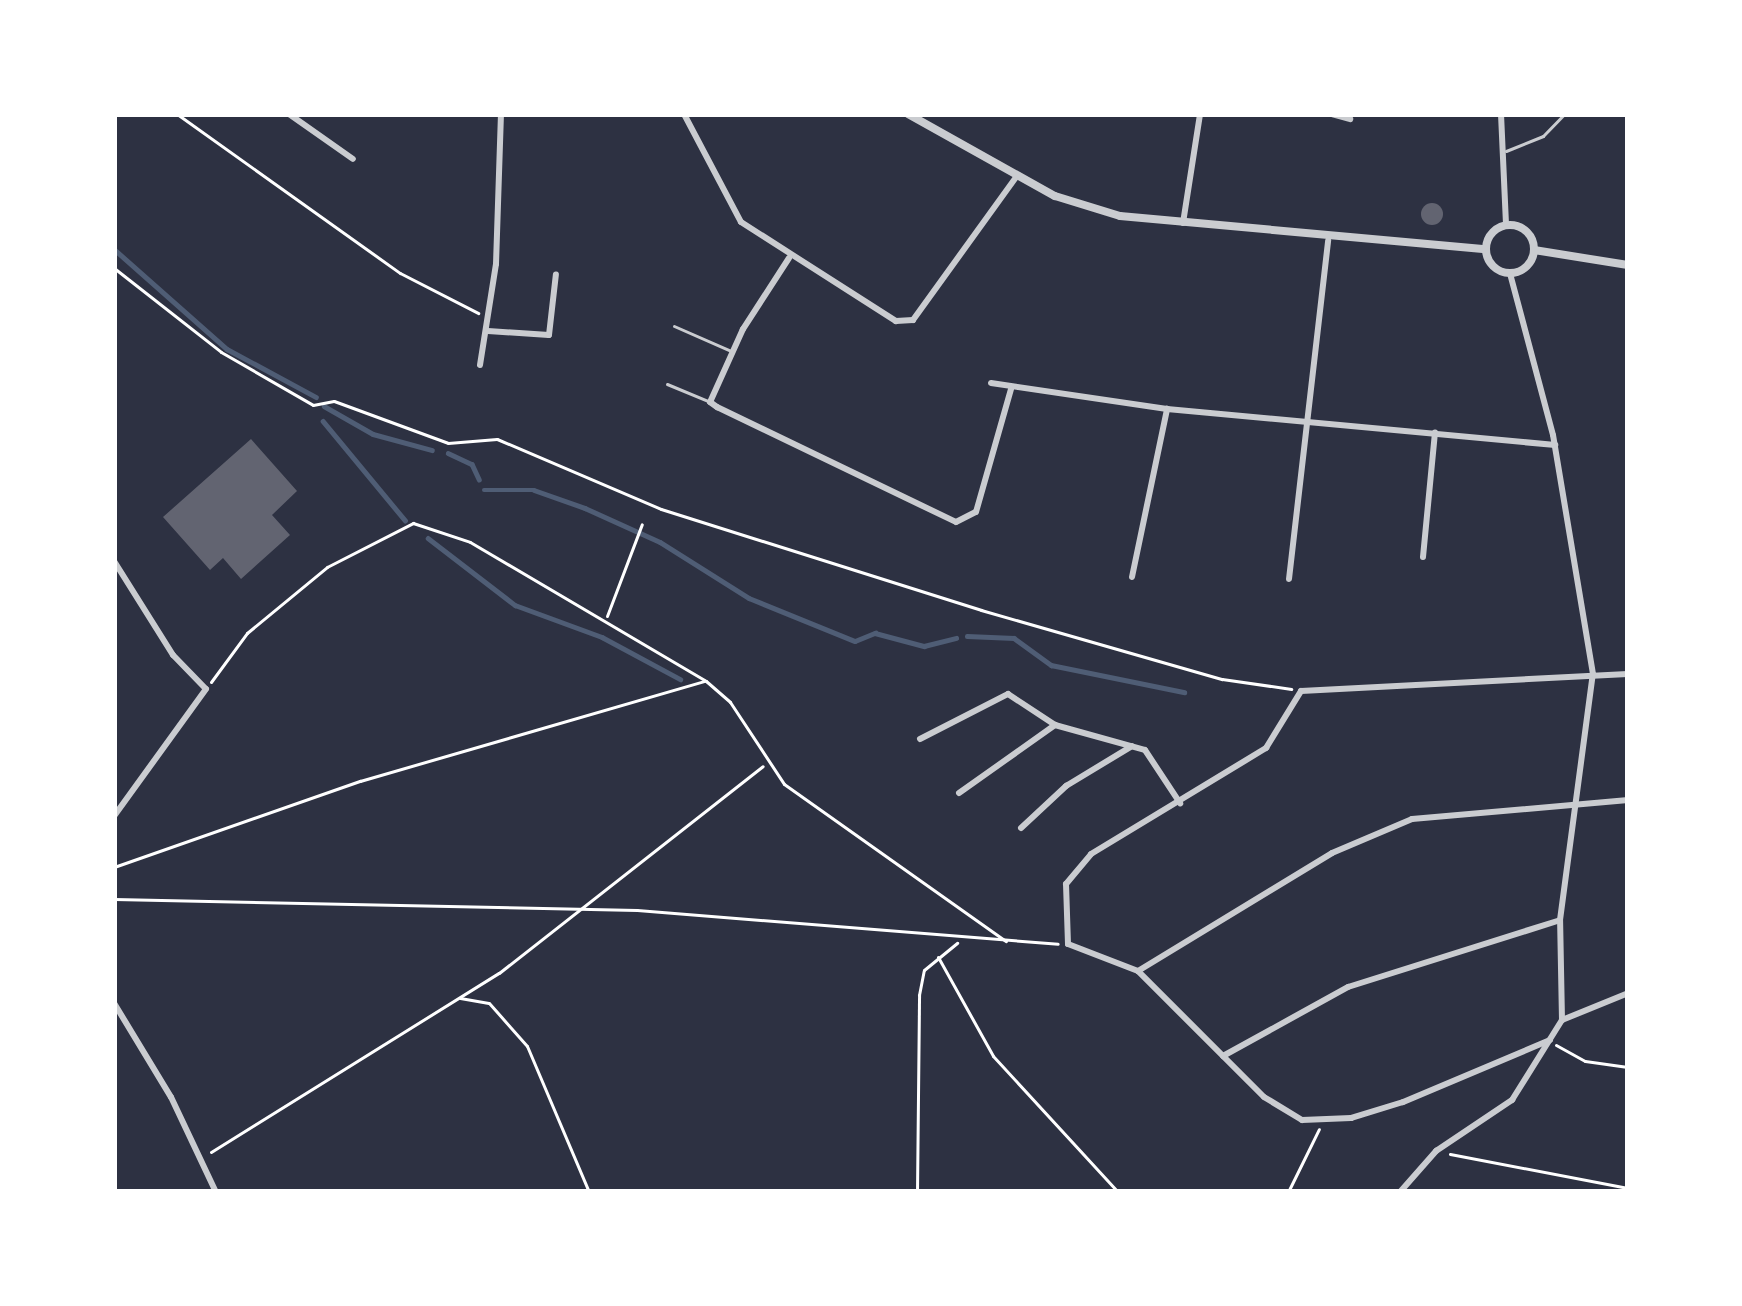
<!DOCTYPE html>
<html>
<head>
<meta charset="utf-8">
<style>
	body { margin:0 }
	#map { position:relative; width:1742px; height:1306px; overflow:hidden; background:#2d3142; font-family:Raleway,sans-serif }
	div>[style] { position:absolute }
	[style*='--x'] { left:calc(var(--x)*1px); top:calc(var(--y)*1px); width:calc(var(--w)*1px); rotate:calc(var(--a)*1deg) }
	.stream>* { height:4.5px; margin:-2.25px; padding:0 2.25px; transform-origin:2.25px; border-radius:2.25px; background:#4f5d75 }
	.building>* { inset:0; background:#626471 }
	.round { border-radius:50% }
	.path>* { height:3px; margin:-1.5px; padding:0 1.5px; transform-origin:1.5px; border-radius:1.5px; background:#fff }
	.service>* { height:3px; margin:-1.5px; padding:0 1.5px; transform-origin:1.5px; border-radius:1.5px; background:#caccd0 }
	.minor>* { height:6px; margin:-3px; padding:0 3px; transform-origin:3px; border-radius:3px; background:#caccd0 }
	.tertiary>* { height:8px; margin:-4px; padding:0 4px; transform-origin:4px; border-radius:4px; background:#caccd0 }
	.tertiary>.ring { margin:-4px; padding:0; box-sizing:content-box; background:none; border:8px solid #caccd0; border-radius:50% }
	span { translate:-50% -50%; white-space:nowrap; text-align:center; line-height:1.15; -webkit-text-stroke:12px #fff; paint-order:stroke }
	.frame { position:absolute; inset:0; border:117px solid #fff; pointer-events:none }
</style>
</head>
<body>
<div id="map">
	<div class="stream">
		<div style="--x:114;--y:249;--w:151;--a:41.5"></div>
		<div style="--x:227;--y:349;--w:101;--a:28.3"></div>
		<div style="--x:324;--y:406;--w:56;--a:29.7"></div>
		<div style="--x:373;--y:434;--w:61;--a:15.2"></div>
		<div style="--x:323;--y:421;--w:129;--a:50.4"></div>
		<div style="--x:448;--y:453;--w:26;--a:25"></div>
		<div style="--x:472;--y:464;--w:17;--a:65"></div>
		<div style="--x:484;--y:490;--w:50;--a:0"></div>
		<div style="--x:534;--y:490;--w:54;--a:19.4"></div>
		<div style="--x:585;--y:508;--w:82;--a:24.4"></div>
		<div style="--x:660;--y:542;--w:105;--a:32.2"></div>
		<div style="--x:749;--y:598;--w:114;--a:22.1"></div>
		<div style="--x:855;--y:641;--w:22;--a:-22"></div>
		<div style="--x:875;--y:633;--w:51;--a:14.9"></div>
		<div style="--x:924;--y:646;--w:33;--a:-14"></div>
		<div style="--x:428;--y:538;--w:110;--a:37.6"></div>
		<div style="--x:515;--y:605;--w:93;--a:20.2"></div>
		<div style="--x:602;--y:637;--w:89;--a:28.3"></div>
		<div style="--x:967;--y:636;--w:47;--a:2.4"></div>
		<div style="--x:1014;--y:638;--w:46;--a:36.1"></div>
		<div style="--x:1051;--y:665;--w:136;--a:11.5"></div>
	</div>
	<div class="building">
		<div class="round" style="left:1421px;top:203px;width:22px;height:22px"></div>
		<div style="clip-path:polygon(251px 439px,297px 491px,272px 515px,290px 535px,241px 579px,223px 558px,210px 570px,163px 517px)"></div>
	</div>
	<div class="path">
		<div style="--x:177;--y:114;--w:274;--a:35.5"></div>
		<div style="--x:400;--y:273;--w:88;--a:27.1"></div>
		<div style="--x:114;--y:268;--w:136;--a:38.1"></div>
		<div style="--x:221;--y:352;--w:106;--a:29.9"></div>
		<div style="--x:313;--y:405;--w:21;--a:-11"></div>
		<div style="--x:334;--y:401;--w:121;--a:20.2"></div>
		<div style="--x:448;--y:443;--w:49;--a:-4.7"></div>
		<div style="--x:497;--y:439;--w:178;--a:23.1"></div>
		<div style="--x:661;--y:509;--w:336;--a:17.5"></div>
		<div style="--x:981;--y:610;--w:251;--a:16"></div>
		<div style="--x:1222;--y:679;--w:70;--a:8.2"></div>
		<div style="--x:607;--y:616;--w:98;--a:-69.2"></div>
		<div style="--x:211;--y:682;--w:61;--a:-53.7"></div>
		<div style="--x:247;--y:633;--w:104;--a:-39.5"></div>
		<div style="--x:327;--y:567;--w:97;--a:-27.1"></div>
		<div style="--x:413;--y:523;--w:60;--a:18.4"></div>
		<div style="--x:470;--y:542;--w:274;--a:30.5"></div>
		<div style="--x:706;--y:681;--w:32;--a:41"></div>
		<div style="--x:730;--y:702;--w:98;--a:56.6"></div>
		<div style="--x:784;--y:784;--w:272;--a:35.3"></div>
		<div style="--x:114;--y:867;--w:261;--a:-19.3"></div>
		<div style="--x:360;--y:781;--w:359;--a:-16.2"></div>
		<div style="--x:114;--y:899;--w:523;--a:1.2"></div>
		<div style="--x:637;--y:910;--w:422;--a:4.6"></div>
		<div style="--x:938;--y:957;--w:113;--a:60.9"></div>
		<div style="--x:993;--y:1056;--w:185;--a:47.4"></div>
		<div style="--x:460;--y:998;--w:29;--a:10"></div>
		<div style="--x:489;--y:1003;--w:57;--a:48.5"></div>
		<div style="--x:527;--y:1046;--w:159;--a:67"></div>
		<div style="--x:1556;--y:1045;--w:33;--a:29"></div>
		<div style="--x:1585;--y:1061;--w:43;--a:7.9"></div>
		<div style="--x:211;--y:1152;--w:339;--a:-31.9"></div>
		<div style="--x:499;--y:973;--w:335;--a:-38.1"></div>
		<div style="--x:1450;--y:1154;--w:181;--a:10.8"></div>
		<div style="--x:917;--y:1192;--w:197;--a:-89.4"></div>
		<div style="--x:919;--y:995;--w:25;--a:-79"></div>
		<div style="--x:924;--y:970;--w:43;--a:-39.3"></div>
		<div style="--x:1288;--y:1192;--w:70;--a:-63.8"></div>
	</div>
	<div class="service">
		<div style="--x:1506;--y:151;--w:40;--a:-22"></div>
		<div style="--x:1543;--y:136;--w:30;--a:-46"></div>
		<div style="--x:674;--y:326;--w:62;--a:23.7"></div>
		<div style="--x:667;--y:384;--w:44;--a:22.5"></div>
	</div>
	<div class="minor">
		<div style="--x:289;--y:114;--w:78;--a:35.1"></div>
		<div style="--x:684;--y:114;--w:122;--a:62.2"></div>
		<div style="--x:741;--y:222;--w:184;--a:32.6"></div>
		<div style="--x:896;--y:321;--w:17;--a:-3"></div>
		<div style="--x:913;--y:320;--w:178;--a:-54.2"></div>
		<div style="--x:1332;--y:114;--w:19;--a:16"></div>
		<div style="--x:1501;--y:114;--w:112;--a:87.4"></div>
		<div style="--x:1183;--y:223;--w:110;--a:-81.1"></div>
		<div style="--x:789;--y:258;--w:85;--a:122.9"></div>
		<div style="--x:743;--y:329;--w:80;--a:114.3"></div>
		<div style="--x:710;--y:402;--w:9;--a:36"></div>
		<div style="--x:717;--y:407;--w:265;--a:25.7"></div>
		<div style="--x:956;--y:522;--w:22;--a:-27"></div>
		<div style="--x:976;--y:512;--w:128;--a:-74.1"></div>
		<div style="--x:488;--y:331;--w:61;--a:3.8"></div>
		<div style="--x:549;--y:335;--w:61;--a:-83.5"></div>
		<div style="--x:480;--y:365;--w:102;--a:-81"></div>
		<div style="--x:496;--y:264;--w:150;--a:-88.1"></div>
		<div style="--x:991;--y:383;--w:178;--a:8.4"></div>
		<div style="--x:1167;--y:409;--w:390;--a:5.3"></div>
		<div style="--x:1423;--y:557;--w:125;--a:-84.5"></div>
		<div style="--x:114;--y:561;--w:111;--a:57.9"></div>
		<div style="--x:173;--y:655;--w:47;--a:45.9"></div>
		<div style="--x:206;--y:689;--w:157;--a:125.9"></div>
		<div style="--x:1132;--y:577;--w:172;--a:-78.2"></div>
		<div style="--x:1289;--y:579;--w:341;--a:-83.4"></div>
		<div style="--x:920;--y:739;--w:99;--a:-27.1"></div>
		<div style="--x:1008;--y:694;--w:56;--a:33.4"></div>
		<div style="--x:1055;--y:725;--w:93;--a:15.5"></div>
		<div style="--x:1145;--y:750;--w:64;--a:56.6"></div>
		<div style="--x:959;--y:793;--w:118;--a:-35.3"></div>
		<div style="--x:1021;--y:828;--w:62;--a:-43"></div>
		<div style="--x:1066;--y:786;--w:77;--a:-31.2"></div>
		<div style="--x:1138;--y:971;--w:227;--a:-31.3"></div>
		<div style="--x:1332;--y:853;--w:87;--a:-23"></div>
		<div style="--x:1412;--y:819;--w:217;--a:-5"></div>
		<div style="--x:114;--y:1003;--w:110;--a:58.8"></div>
		<div style="--x:171;--y:1097;--w:105;--a:64.7"></div>
		<div style="--x:1562;--y:1020;--w:71;--a:-22.2"></div>
		<div style="--x:1550;--y:1040;--w:160;--a:157.1"></div>
		<div style="--x:1403;--y:1102;--w:54;--a:162.9"></div>
		<div style="--x:1351;--y:1118;--w:49;--a:177.7"></div>
		<div style="--x:1302;--y:1120;--w:44;--a:-148.8"></div>
		<div style="--x:1264;--y:1097;--w:178;--a:-135"></div>
		<div style="--x:1138;--y:971;--w:75;--a:-158.9"></div>
		<div style="--x:1068;--y:944;--w:60;--a:-91.9"></div>
		<div style="--x:1066;--y:884;--w:39;--a:-50"></div>
		<div style="--x:1091;--y:854;--w:205;--a:-31.2"></div>
		<div style="--x:1266;--y:748;--w:67;--a:-58.4"></div>
		<div style="--x:1301;--y:691;--w:327;--a:-3"></div>
		<div style="--x:1223;--y:1056;--w:143;--a:-28.9"></div>
		<div style="--x:1348;--y:987;--w:222;--a:-17.5"></div>
		<div style="--x:1400;--y:1192;--w:55;--a:-48.7"></div>
		<div style="--x:1436;--y:1151;--w:92;--a:-33.9"></div>
		<div style="--x:1512;--y:1100;--w:94;--a:-58"></div>
		<div style="--x:1562;--y:1020;--w:100;--a:-91.1"></div>
		<div style="--x:1560;--y:920;--w:248;--a:-82.4"></div>
		<div style="--x:1593;--y:674;--w:242;--a:-99.5"></div>
		<div style="--x:1553;--y:435;--w:168;--a:-104.9"></div>
	</div>
	<div class="tertiary">
		<div style="--x:908;--y:114;--w:168;--a:29.2"></div>
		<div style="--x:1055;--y:196;--w:68;--a:17.1"></div>
		<div style="--x:1120;--y:216;--w:367;--a:5.2"></div>
		<div class="ring" style="left:1486px;top:225px;width:40px;height:40px"></div>
		<div style="--x:1534;--y:250;--w:95;--a:9.1"></div>
	</div>
	<div class="frame"></div>
</div>
</body>
</html>
